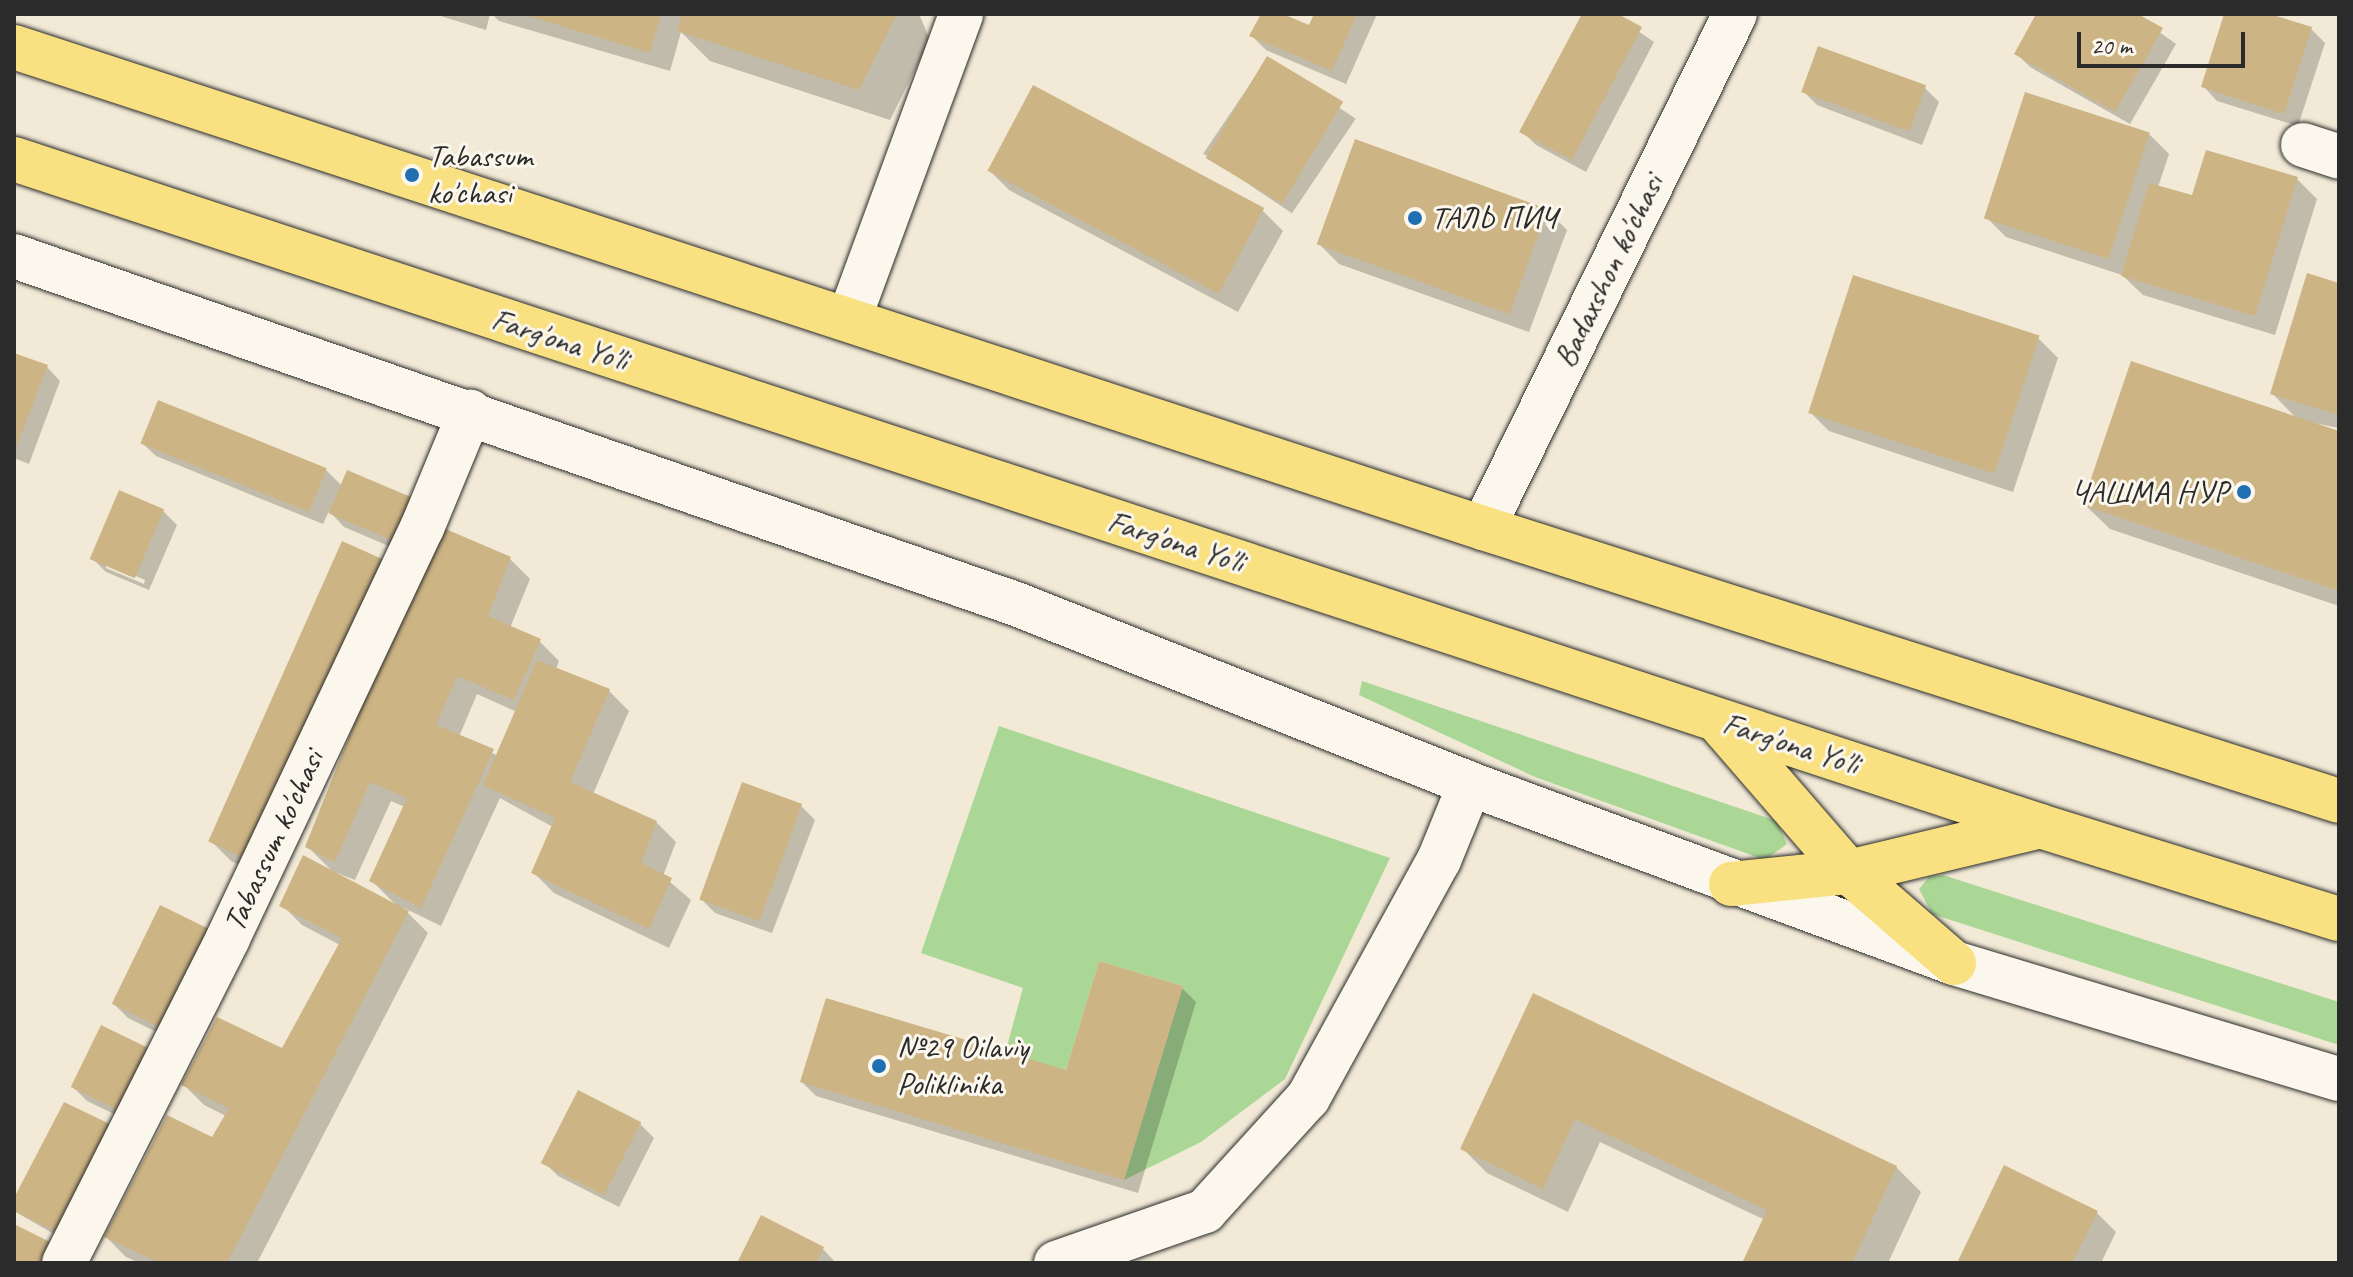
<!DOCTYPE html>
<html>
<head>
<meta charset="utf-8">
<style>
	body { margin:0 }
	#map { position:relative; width:2353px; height:1277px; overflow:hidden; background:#f2ead7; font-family:Caveat,sans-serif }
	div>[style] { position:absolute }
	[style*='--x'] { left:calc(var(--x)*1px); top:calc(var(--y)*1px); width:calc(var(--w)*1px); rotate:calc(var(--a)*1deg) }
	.green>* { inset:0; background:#aad796 }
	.shadow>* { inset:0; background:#0003; transform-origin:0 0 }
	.building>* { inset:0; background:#cdb484; transform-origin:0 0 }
	.roads { filter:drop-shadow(0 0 2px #2b2b2b) drop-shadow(0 0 2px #2b2b2b) }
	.minor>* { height:44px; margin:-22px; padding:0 22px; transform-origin:22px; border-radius:22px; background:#fbf7ec }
	.major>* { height:44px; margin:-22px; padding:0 22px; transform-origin:22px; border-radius:22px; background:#f9e181 }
	.dots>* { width:22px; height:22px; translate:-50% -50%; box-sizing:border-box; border:4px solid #fbf7ec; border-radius:50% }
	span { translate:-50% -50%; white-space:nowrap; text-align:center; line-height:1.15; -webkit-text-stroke:6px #fbf7ec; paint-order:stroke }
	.poi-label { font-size:32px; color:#2b2b2b }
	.left { translate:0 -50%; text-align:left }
	.right { translate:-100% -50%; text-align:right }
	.street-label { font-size:32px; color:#2b2b2b }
	.frame { position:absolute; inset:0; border:16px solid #2b2b2b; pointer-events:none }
	.scale { position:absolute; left:2077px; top:32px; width:168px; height:36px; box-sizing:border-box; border:4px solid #2b2b2b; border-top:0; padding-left:10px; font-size:24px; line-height:28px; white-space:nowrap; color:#2b2b2b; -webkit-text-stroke:6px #fbf7ec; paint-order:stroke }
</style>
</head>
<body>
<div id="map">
	<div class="green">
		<div style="clip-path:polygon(1362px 681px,1777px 821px,1787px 844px,1765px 860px,1535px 777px,1359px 695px)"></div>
		<div style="clip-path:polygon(999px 726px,1390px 858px,1285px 1079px,1201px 1142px,1124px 1180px,1183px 986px,1099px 961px,1066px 1070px,1005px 1053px,1023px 988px,921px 953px)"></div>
		<div style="clip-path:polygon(1943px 875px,2339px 1002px,2339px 1045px,1932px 914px,1919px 889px,1929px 877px)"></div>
	</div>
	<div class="shadow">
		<div style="clip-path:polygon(434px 14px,490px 14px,486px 30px)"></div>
		<div style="clip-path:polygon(492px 14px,919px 14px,930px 40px,890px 120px,710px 61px,681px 32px,670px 71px,499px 21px)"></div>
		<div style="clip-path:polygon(1263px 14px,1310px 27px,1316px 14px,1377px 14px,1346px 84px,1266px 50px,1252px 36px)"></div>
		<div style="clip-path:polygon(1584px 14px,1613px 14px,1654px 42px,1586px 172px,1536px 145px,1522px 131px)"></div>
		<div style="clip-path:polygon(2039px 14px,2134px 14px,2176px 44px,2130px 124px,2030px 67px,2016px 53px)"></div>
		<div style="clip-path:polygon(2226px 14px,2264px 14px,2311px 29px,2325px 43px,2298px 126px,2217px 101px,2204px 87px)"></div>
		<div style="left:1267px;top:59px;width:107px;height:114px;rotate:34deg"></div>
		<div style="clip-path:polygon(1925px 88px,1939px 102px,1922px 145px,1817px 105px,1803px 91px)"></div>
		<div style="clip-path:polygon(2149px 134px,2169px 154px,2158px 187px,2193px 198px,2297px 179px,2317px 199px,2275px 335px,2143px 295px,2122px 275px,2006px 237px,1986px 217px)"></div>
		<div style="clip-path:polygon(989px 170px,1263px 211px,1283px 231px,1238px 312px,1009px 190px)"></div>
		<div style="clip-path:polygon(1547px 210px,1567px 230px,1529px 332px,1339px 264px,1319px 244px)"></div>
		<div style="clip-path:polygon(2339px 285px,2339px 428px,2303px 421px,2339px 433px,2339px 606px,2110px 529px,2085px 505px,2297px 419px,2272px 393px)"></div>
		<div style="clip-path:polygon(2038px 338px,2058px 358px,2013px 492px,1829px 431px,1809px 411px)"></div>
		<div style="clip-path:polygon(14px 355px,47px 367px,60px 381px,29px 464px,14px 458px)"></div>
		<div style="clip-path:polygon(142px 443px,326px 470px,412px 556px,344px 527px,329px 511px,323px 524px,156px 456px)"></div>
		<div style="clip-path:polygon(evenodd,163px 511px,177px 525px,149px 590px,106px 572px,92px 558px,163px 511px,106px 563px,145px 580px,144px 584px,106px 568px,106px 563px)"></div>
		<div style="clip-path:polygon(343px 543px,274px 880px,231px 861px,211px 841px)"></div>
		<div style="clip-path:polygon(evenodd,510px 559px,530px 579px,510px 628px,539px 641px,559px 661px,556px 669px,609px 691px,629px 711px,593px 794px,656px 822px,676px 842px,663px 876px,691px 900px,669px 948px,554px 893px,534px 873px,553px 827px,500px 798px,441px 926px,402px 907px,428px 933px,257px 1263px,140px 1263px,126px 1257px,106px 1237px,213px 1140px,226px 1116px,204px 1105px,184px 1085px,283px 1050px,340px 945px,302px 925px,282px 905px,397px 906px,371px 880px,405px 807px,391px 801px,355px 880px,332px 871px,308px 847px,510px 559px,477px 694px,517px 712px,498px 756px,459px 737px,477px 694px)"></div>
		<div style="clip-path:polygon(744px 784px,801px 806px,815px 820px,772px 933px,715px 913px,701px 899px)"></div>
		<div style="clip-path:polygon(161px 908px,185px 1046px,128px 1018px,114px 1004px)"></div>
		<div style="clip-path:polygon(1182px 988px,1196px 1002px,1138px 1193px,816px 1096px,802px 1082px,1067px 1073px)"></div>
		<div style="clip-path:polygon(1534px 996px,1896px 1167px,1921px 1192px,1888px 1263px,1745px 1263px,1765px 1220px,1600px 1142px,1568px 1212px,1487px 1173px,1462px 1148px)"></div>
		<div style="clip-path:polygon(102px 1028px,141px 1127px,87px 1101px,73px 1087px)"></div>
		<div style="clip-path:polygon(640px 1124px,654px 1138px,619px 1207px,558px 1176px,544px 1162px)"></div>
		<div style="clip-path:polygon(117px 1130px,78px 1248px,14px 1211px,14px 1202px)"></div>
		<div style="clip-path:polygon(2096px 1212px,2116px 1232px,2101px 1263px,1959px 1263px)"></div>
		<div style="clip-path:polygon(823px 1249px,836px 1263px,739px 1263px)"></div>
	</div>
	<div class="building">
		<div style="clip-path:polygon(522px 14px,661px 14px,650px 53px)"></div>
		<div style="clip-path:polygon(682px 14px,897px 14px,859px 90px,677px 31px)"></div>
		<div style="clip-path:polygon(1261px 14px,1283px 14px,1309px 25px,1314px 14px,1357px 14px,1332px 71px,1249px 36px)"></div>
		<div style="clip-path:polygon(1582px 14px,1618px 14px,1642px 27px,1572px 160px,1519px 132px)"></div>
		<div style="clip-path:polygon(2036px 14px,2138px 14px,2163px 28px,2115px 112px,2014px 54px)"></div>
		<div style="clip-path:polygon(2224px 14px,2270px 14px,2312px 27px,2284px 114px,2201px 87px)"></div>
		<div style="left:1818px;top:46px;width:115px;height:49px;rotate:20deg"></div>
		<div style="left:1267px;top:56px;width:89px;height:119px;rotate:31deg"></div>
		<div style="left:1033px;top:85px;width:262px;height:97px;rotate:28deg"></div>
		<div style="left:2025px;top:92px;width:131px;height:133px;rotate:18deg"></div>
		<div style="left:1355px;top:139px;width:205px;height:112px;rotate:20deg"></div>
		<div style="clip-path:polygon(2206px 150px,2298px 177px,2255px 316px,2121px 276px,2149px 183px,2192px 195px)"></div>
		<div style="clip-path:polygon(2307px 273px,2339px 283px,2339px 415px,2270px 394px)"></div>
		<div style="left:1853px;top:275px;width:196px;height:145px;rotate:18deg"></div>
		<div style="clip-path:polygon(14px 353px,48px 365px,14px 453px)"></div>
		<div style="clip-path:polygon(2131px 361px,2339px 431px,2339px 591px,2082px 505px)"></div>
		<div style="left:158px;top:400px;width:182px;height:47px;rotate:22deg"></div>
		<div style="left:347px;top:470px;width:75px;height:47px;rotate:23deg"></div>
		<div style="left:119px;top:490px;width:49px;height:75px;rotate:23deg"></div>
		<div style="clip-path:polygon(434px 524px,511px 557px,488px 616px,541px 639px,514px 700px,457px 676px,436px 725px,494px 749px,421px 908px,369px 881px,407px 798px,370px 782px,335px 862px,305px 847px)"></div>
		<div style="left:342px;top:541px;width:49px;height:329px;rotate:24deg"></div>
		<div style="clip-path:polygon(537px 660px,610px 689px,570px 782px,657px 821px,641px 863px,672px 878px,649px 929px,531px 873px,555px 818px,483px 785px)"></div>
		<div style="left:742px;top:782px;width:64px;height:125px;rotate:20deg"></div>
		<div style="clip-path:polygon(303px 855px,409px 911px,227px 1263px,160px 1263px,104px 1237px,167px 1115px,212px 1137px,229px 1108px,181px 1085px,217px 1017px,282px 1048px,342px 938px,279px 906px)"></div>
		<div style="left:160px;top:905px;width:66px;height:110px;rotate:26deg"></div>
		<div style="clip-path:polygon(1099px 961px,1183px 986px,1124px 1180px,800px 1082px,826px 998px,1066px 1070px)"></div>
		<div style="clip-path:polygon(1533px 993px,1897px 1166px,1852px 1263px,1742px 1263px,1767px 1210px,1575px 1119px,1543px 1189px,1460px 1149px)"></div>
		<div style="left:101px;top:1025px;width:64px;height:69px;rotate:26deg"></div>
		<div style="left:578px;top:1090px;width:71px;height:82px;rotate:27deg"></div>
		<div style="clip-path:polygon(64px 1102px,118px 1128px,64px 1236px,14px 1211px,14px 1198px)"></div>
		<div style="clip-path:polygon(2004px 1165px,2098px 1211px,2072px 1263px,1957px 1263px)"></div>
		<div style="clip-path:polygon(761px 1215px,824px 1247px,816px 1263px,737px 1263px)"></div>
		<div style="clip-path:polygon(14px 1224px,58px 1246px,49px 1263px,14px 1263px)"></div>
	</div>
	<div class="roads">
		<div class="minor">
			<div style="--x:2303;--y:145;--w:38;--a:18"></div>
			<div style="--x:14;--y:256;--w:1061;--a:19.15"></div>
			<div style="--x:1016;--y:604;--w:488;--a:21.6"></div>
			<div style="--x:1470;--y:784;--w:516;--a:20.3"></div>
			<div style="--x:1954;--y:963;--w:402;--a:16.8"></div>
			<div style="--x:849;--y:319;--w:325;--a:-69.8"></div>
			<div style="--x:1483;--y:528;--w:572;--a:-63.88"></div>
			<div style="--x:64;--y:1263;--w:364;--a:-63.2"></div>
			<div style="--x:228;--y:938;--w:454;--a:-64.7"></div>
			<div style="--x:422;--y:528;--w:126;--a:-67.5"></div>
			<div style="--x:1056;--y:1263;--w:158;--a:-19.2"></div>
			<div style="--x:1205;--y:1211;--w:153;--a:-47.7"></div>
			<div style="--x:1308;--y:1098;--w:272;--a:-61.2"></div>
			<div style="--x:1439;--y:860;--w:82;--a:-67.8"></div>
		</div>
		<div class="major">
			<div style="--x:14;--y:47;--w:1546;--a:18.13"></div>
			<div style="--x:1483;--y:528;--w:898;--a:17.69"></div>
			<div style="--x:14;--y:159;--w:2133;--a:18.22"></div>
			<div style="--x:2040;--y:826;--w:313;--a:17.3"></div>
			<div style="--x:1718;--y:721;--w:200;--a:49.1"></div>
			<div style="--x:1849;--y:872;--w:139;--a:40.9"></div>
			<div style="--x:1731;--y:884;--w:119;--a:-5.8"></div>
			<div style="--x:1849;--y:872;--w:196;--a:-13.5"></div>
		</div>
	</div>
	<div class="dots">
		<div style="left:412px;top:175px;background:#1f6fb2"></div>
		<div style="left:1415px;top:218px;background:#1f6fb2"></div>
		<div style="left:2244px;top:492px;background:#1f6fb2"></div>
		<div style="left:879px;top:1066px;background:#1f6fb2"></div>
	</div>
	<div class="poi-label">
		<span class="left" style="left:428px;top:175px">Tabassum<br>ko'chasi</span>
		<span class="left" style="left:1431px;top:218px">ТАЛЬ ПИЧ</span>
		<span class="right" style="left:2228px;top:492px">ЧАШМА НУР</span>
		<span class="left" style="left:897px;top:1066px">№29 Oilaviy<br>Poliklinika</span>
	</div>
	<div class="street-label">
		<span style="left:1609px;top:271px;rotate:-64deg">Badaxshon ko'chasi</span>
		<span style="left:560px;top:340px;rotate:18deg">Farg'ona Yo'li</span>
		<span style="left:1176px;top:542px;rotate:18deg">Farg'ona Yo'li</span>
		<span style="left:1791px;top:744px;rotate:18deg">Farg'ona Yo'li</span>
		<span style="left:274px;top:841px;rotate:-65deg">Tabassum ko'chasi</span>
	</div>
	<div class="frame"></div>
	<div class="scale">20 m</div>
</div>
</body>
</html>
